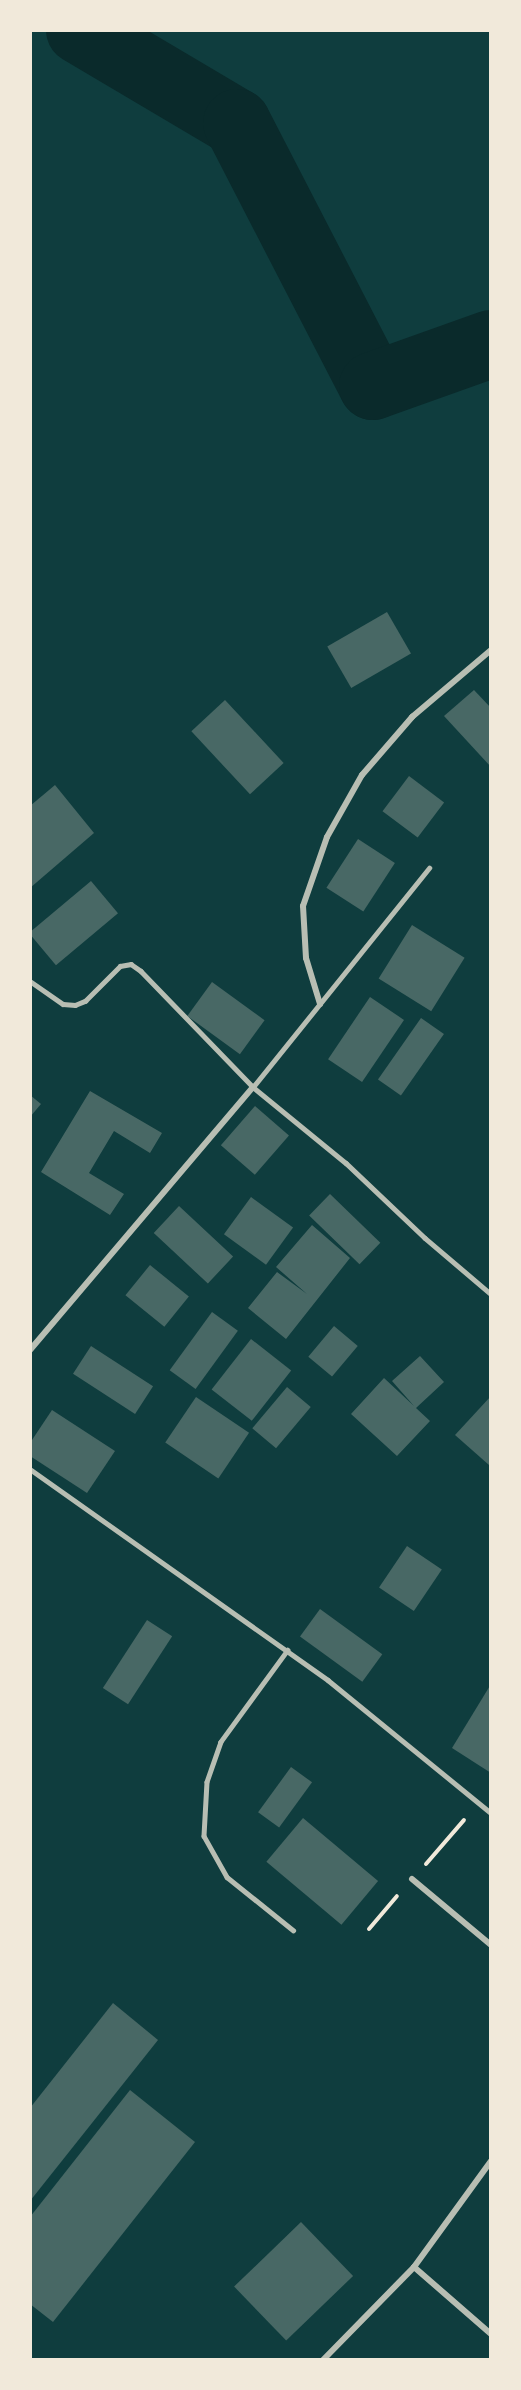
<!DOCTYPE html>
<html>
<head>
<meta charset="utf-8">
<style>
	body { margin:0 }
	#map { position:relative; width:521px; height:2390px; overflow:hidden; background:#0f3d3e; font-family:"PT Sans Narrow",sans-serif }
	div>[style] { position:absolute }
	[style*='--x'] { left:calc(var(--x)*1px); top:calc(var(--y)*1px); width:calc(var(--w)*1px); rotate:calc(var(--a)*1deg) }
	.river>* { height:68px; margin:-34px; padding:0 34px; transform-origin:34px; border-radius:34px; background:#0a2a2b }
	.building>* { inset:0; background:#486865; transform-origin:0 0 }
	.path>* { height:4px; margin:-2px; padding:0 2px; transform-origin:2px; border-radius:2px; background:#f1e9da }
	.service>* { height:4.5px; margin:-2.25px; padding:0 2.25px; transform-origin:2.25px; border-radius:2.25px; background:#b8beb3 }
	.minor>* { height:6px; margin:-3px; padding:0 3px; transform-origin:3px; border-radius:3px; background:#b8beb3 }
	span { translate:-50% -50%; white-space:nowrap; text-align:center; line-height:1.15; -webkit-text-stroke:4.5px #f1e9da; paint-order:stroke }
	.frame { position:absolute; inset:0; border:32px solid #f1e9da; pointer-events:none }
</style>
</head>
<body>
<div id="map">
	<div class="river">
		<div style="--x:80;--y:30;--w:182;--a:30.6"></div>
		<div style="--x:237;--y:123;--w:296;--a:62.7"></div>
		<div style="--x:373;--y:386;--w:125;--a:-19.6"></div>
	</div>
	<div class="building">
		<div style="left:387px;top:612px;width:48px;height:69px;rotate:60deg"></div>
		<div style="clip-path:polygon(474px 690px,491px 708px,491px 767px,444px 716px)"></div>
		<div style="left:225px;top:700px;width:86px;height:46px;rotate:47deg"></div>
		<div style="left:409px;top:776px;width:44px;height:44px;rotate:37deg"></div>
		<div style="clip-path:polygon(55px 785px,94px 833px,30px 888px,30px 806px)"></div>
		<div style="left:358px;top:839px;width:44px;height:58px;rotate:33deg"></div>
		<div style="left:91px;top:881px;width:42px;height:81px;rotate:50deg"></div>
		<div style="left:412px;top:925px;width:62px;height:63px;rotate:32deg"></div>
		<div style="left:212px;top:982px;width:65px;height:42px;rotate:36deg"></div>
		<div style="left:370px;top:997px;width:41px;height:75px;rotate:34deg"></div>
		<div style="left:421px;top:1018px;width:28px;height:75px;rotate:35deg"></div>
		<div style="clip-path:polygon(90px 1091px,162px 1133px,150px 1153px,114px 1131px,89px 1173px,124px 1194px,110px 1215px,41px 1172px)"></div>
		<div style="clip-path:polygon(30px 1095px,41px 1104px,30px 1117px)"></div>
		<div style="left:255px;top:1106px;width:45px;height:52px;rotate:41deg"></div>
		<div style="left:330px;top:1194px;width:70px;height:30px;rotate:44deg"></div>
		<div style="left:251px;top:1197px;width:52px;height:46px;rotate:36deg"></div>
		<div style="left:179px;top:1206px;width:74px;height:37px;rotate:43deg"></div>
		<div style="clip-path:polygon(312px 1225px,350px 1258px,286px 1339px,248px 1308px,277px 1272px,307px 1294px,276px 1267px)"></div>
		<div style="left:150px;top:1265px;width:50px;height:39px;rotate:39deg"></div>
		<div style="left:212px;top:1312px;width:32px;height:72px;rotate:36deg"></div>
		<div style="left:334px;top:1326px;width:31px;height:40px;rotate:40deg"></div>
		<div style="left:251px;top:1339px;width:51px;height:64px;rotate:38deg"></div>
		<div style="left:91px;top:1346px;width:74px;height:33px;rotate:33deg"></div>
		<div style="clip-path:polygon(420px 1356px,444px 1382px,416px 1408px,430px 1421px,397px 1456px,351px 1414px,384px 1378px,414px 1406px,392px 1381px)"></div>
		<div style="left:287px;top:1387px;width:31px;height:54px;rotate:40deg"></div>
		<div style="clip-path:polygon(491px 1396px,491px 1463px,489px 1465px,455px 1435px)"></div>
		<div style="left:196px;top:1397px;width:64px;height:55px;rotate:34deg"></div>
		<div style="clip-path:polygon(52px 1410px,115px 1451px,87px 1493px,30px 1456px,30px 1443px)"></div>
		<div style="left:407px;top:1546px;width:42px;height:50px;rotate:34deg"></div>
		<div style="left:320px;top:1609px;width:77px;height:34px;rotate:36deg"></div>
		<div style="left:147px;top:1620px;width:30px;height:81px;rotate:33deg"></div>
		<div style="clip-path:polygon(491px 1684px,491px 1773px,452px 1748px)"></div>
		<div style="left:291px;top:1767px;width:26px;height:56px;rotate:36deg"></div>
		<div style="left:303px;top:1818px;width:98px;height:57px;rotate:40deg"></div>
		<div style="clip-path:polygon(113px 2003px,158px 2040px,30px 2201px,30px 2108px)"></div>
		<div style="clip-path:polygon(130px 2090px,195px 2142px,53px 2322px,30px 2304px,30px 2217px)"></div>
		<div style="left:301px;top:2222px;width:75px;height:93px;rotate:46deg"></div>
	</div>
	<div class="path">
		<div style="--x:426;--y:1864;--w:58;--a:-49.2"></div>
		<div style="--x:369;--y:1929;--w:43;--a:-49.7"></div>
	</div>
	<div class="service">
		<div style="--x:30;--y:981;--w:40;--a:34.9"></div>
		<div style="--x:63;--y:1004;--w:12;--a:5"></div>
		<div style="--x:75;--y:1005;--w:11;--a:-22"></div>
		<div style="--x:85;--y:1001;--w:49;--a:-45"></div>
		<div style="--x:120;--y:966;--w:11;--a:-10"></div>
		<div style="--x:131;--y:964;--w:12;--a:35"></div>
		<div style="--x:141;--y:971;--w:161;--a:46"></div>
		<div style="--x:253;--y:1087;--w:120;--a:39.3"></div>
		<div style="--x:346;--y:1163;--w:109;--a:43.5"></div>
		<div style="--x:425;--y:1238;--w:87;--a:40.3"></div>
		<div style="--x:253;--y:1087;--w:281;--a:-51.2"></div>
		<div style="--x:30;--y:1469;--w:365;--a:35.3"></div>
		<div style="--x:328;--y:1680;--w:210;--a:39.2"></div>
		<div style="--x:288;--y:1650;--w:114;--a:126.1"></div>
		<div style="--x:221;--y:1742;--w:42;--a:109.3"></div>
		<div style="--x:207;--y:1782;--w:54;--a:93.2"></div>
		<div style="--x:204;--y:1836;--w:47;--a:60.7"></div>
		<div style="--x:227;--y:1877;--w:85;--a:38.8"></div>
	</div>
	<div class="minor">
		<div style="--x:320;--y:1004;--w:48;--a:-106.9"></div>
		<div style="--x:306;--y:958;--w:52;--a:-93.3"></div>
		<div style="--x:303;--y:906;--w:73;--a:-70.8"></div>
		<div style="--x:327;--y:837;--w:71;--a:-60.6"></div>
		<div style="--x:362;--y:775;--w:77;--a:-49.2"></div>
		<div style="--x:412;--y:717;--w:104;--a:-40.3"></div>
		<div style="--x:30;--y:1350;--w:345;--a:-49.7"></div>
		<div style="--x:412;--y:1879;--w:103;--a:39.9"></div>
		<div style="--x:414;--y:2267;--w:102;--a:41"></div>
		<div style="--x:323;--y:2360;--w:130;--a:-45.6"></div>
		<div style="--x:414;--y:2267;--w:131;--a:-54"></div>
	</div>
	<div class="frame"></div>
</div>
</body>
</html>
